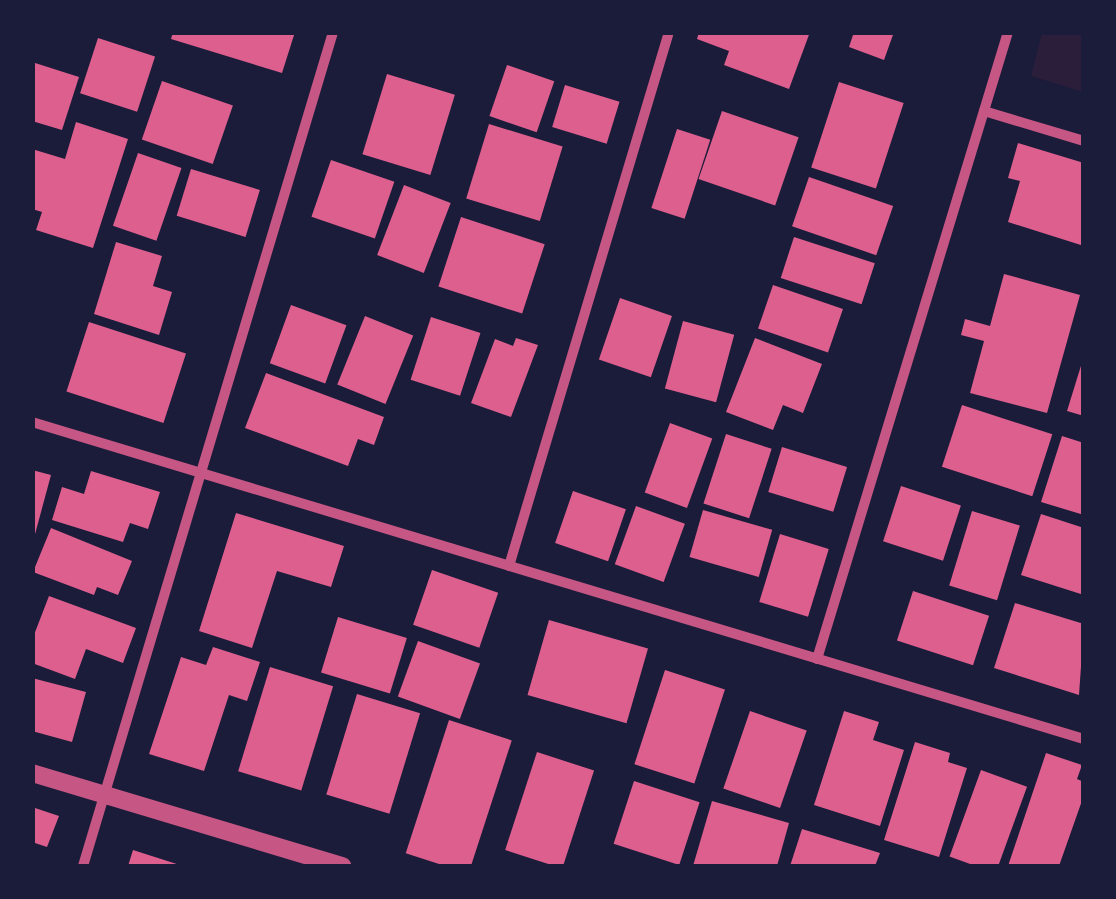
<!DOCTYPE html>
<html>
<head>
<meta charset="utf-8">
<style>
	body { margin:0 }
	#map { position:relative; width:1116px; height:899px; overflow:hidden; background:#1b1b3a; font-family:Cabin,sans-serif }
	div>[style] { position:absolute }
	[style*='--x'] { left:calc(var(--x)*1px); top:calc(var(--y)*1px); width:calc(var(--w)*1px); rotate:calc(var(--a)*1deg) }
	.green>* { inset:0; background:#2a1e3b }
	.building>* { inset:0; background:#dd5f8e; transform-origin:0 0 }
	.minor>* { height:10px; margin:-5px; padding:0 5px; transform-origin:5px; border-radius:5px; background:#c65784 }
	.tertiary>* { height:18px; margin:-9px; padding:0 9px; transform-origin:9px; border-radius:9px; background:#c65784 }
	span { translate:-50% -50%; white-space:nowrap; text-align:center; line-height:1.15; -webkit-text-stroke:10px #1b1b3a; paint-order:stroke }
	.frame { position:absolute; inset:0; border:35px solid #1b1b3a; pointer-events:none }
</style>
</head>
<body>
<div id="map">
	<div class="green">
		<div style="clip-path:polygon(1042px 33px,1083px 33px,1083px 92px,1031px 76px)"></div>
	</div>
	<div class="building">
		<div style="clip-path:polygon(173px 32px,295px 32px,282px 73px,171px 39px)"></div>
		<div style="clip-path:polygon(699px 32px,810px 32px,789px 89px,724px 65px,729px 51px,697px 39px)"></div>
		<div style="clip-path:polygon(854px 32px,894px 32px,884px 60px,849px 47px)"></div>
		<div style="left:98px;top:38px;width:60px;height:58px;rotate:18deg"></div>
		<div style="clip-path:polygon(32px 62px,79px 77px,62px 130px,32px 121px)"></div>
		<div style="left:507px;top:65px;width:50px;height:54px;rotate:19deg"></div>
		<div style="left:387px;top:74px;width:71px;height:84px;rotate:17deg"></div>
		<div style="left:162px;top:81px;width:75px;height:62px;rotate:19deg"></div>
		<div style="left:839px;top:82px;width:68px;height:90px;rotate:18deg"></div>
		<div style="left:565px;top:85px;width:57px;height:44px;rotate:17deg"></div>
		<div style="left:722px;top:111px;width:81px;height:72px;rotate:19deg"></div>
		<div style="clip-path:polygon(76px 122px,128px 139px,93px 248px,36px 230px,42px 212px,32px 209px,32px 149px,65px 159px)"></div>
		<div style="left:489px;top:124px;width:77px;height:78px;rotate:17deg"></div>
		<div style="left:677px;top:129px;width:35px;height:83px;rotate:18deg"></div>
		<div style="clip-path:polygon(1018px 143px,1084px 163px,1084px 246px,1008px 222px,1020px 181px,1008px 178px)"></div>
		<div style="left:138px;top:153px;width:46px;height:77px;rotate:19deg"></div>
		<div style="left:331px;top:160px;width:67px;height:60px;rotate:19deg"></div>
		<div style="left:191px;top:169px;width:72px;height:49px;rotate:17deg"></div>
		<div style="left:809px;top:177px;width:89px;height:52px;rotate:19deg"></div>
		<div style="left:404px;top:185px;width:50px;height:75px;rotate:21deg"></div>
		<div style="left:461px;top:217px;width:88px;height:73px;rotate:18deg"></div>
		<div style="left:794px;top:237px;width:85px;height:43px;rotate:18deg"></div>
		<div style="clip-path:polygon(116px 242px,162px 256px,153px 286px,172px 292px,159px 335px,94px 314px)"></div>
		<div style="clip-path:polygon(1004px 274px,1080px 295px,1047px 413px,970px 393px,984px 341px,961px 335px,965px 319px,990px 326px)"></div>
		<div style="left:773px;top:285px;width:74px;height:46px;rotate:19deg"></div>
		<div style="left:620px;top:298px;width:55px;height:65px;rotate:19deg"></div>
		<div style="left:291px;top:305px;width:59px;height:62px;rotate:20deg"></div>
		<div style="left:365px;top:316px;width:52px;height:74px;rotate:22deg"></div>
		<div style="left:431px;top:317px;width:52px;height:66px;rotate:18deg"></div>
		<div style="left:683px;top:321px;width:53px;height:70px;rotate:15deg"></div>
		<div style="left:89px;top:322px;width:102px;height:73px;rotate:18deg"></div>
		<div style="clip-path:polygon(516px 338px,538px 345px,511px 417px,471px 403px,495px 339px,513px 346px)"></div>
		<div style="clip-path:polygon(755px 338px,822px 364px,803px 413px,783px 405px,773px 430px,726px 412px)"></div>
		<div style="clip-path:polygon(1084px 356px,1084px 416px,1067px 411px)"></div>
		<div style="clip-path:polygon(266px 373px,384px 417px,374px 445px,358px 439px,348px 466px,245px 428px)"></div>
		<div style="left:962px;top:405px;width:95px;height:65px;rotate:18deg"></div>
		<div style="left:670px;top:423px;width:45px;height:74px;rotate:20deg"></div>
		<div style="left:726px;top:434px;width:48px;height:73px;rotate:18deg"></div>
		<div style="clip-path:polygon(1062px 436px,1084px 443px,1084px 515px,1041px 502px)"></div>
		<div style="left:782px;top:447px;width:68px;height:47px;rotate:17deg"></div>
		<div style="clip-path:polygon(32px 470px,51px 475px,34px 538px,32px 538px)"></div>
		<div style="clip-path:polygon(91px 471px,160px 492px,148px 529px,130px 523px,123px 542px,52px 520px,62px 487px,84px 494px)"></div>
		<div style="left:901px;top:486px;width:63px;height:58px;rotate:18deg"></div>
		<div style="left:573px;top:491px;width:56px;height:55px;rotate:19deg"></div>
		<div style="left:636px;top:506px;width:52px;height:62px;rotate:20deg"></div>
		<div style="left:703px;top:510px;width:72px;height:49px;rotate:16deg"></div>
		<div style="left:972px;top:511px;width:50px;height:78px;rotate:17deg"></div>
		<div style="clip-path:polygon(236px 513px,344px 546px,331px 587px,277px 571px,252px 648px,199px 631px)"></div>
		<div style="clip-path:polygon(1041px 514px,1084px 528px,1084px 595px,1021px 575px)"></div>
		<div style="clip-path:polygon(51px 528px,132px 561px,118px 595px,97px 587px,94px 595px,33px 572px)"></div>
		<div style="left:780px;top:534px;width:51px;height:71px;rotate:17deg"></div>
		<div style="left:432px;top:570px;width:70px;height:58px;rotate:19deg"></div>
		<div style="left:913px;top:591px;width:80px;height:52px;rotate:18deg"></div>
		<div style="clip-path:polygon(49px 596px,136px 628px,123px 663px,86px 649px,75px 679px,32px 663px,32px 640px)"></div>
		<div style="clip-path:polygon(1015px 603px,1084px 624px,1079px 695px,994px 668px)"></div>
		<div style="left:338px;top:617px;width:72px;height:58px;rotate:17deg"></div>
		<div style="left:549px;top:620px;width:103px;height:78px;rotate:16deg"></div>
		<div style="left:418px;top:641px;width:66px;height:59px;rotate:20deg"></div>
		<div style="clip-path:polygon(213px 647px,260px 662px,247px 701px,229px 695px,204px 771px,149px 754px,181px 657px,206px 665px)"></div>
		<div style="left:270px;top:667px;width:66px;height:109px;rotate:17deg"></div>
		<div style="left:665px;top:670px;width:63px;height:99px;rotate:18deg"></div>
		<div style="clip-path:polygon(32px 678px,86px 692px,72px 742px,32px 731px)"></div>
		<div style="left:357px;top:694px;width:66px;height:105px;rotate:17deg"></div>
		<div style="left:750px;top:711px;width:60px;height:82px;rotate:19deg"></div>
		<div style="clip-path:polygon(844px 711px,879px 722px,873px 740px,904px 750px,880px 826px,814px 805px)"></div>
		<div style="left:449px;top:720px;width:66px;height:140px;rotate:18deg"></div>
		<div style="clip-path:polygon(915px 742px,950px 753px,948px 762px,967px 768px,939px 857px,884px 840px)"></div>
		<div style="left:537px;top:752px;width:60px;height:103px;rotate:18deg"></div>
		<div style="clip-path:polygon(1046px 753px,1082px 765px,1077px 779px,1084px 782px,1084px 795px,1059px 866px,1008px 866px)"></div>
		<div style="left:981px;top:770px;width:49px;height:92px;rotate:20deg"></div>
		<div style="left:634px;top:781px;width:69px;height:66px;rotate:18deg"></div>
		<div style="clip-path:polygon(712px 801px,789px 823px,777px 866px,693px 866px)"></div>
		<div style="clip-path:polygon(32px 807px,59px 816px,47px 847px,32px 842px)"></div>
		<div style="clip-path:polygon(802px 829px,880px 853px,875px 866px,790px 866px)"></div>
		<div style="clip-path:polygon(133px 850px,183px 866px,128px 866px)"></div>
	</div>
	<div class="minor">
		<div style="--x:984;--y:111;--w:104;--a:16.7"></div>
		<div style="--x:32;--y:422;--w:1099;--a:16.77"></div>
		<div style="--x:509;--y:566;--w:557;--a:-73.32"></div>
		<div style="--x:817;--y:659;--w:655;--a:-73.06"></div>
		<div style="--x:83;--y:866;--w:871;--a:-73.31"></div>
	</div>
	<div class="tertiary">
		<div style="--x:32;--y:773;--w:324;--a:16.7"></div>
	</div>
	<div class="frame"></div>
</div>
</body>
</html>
